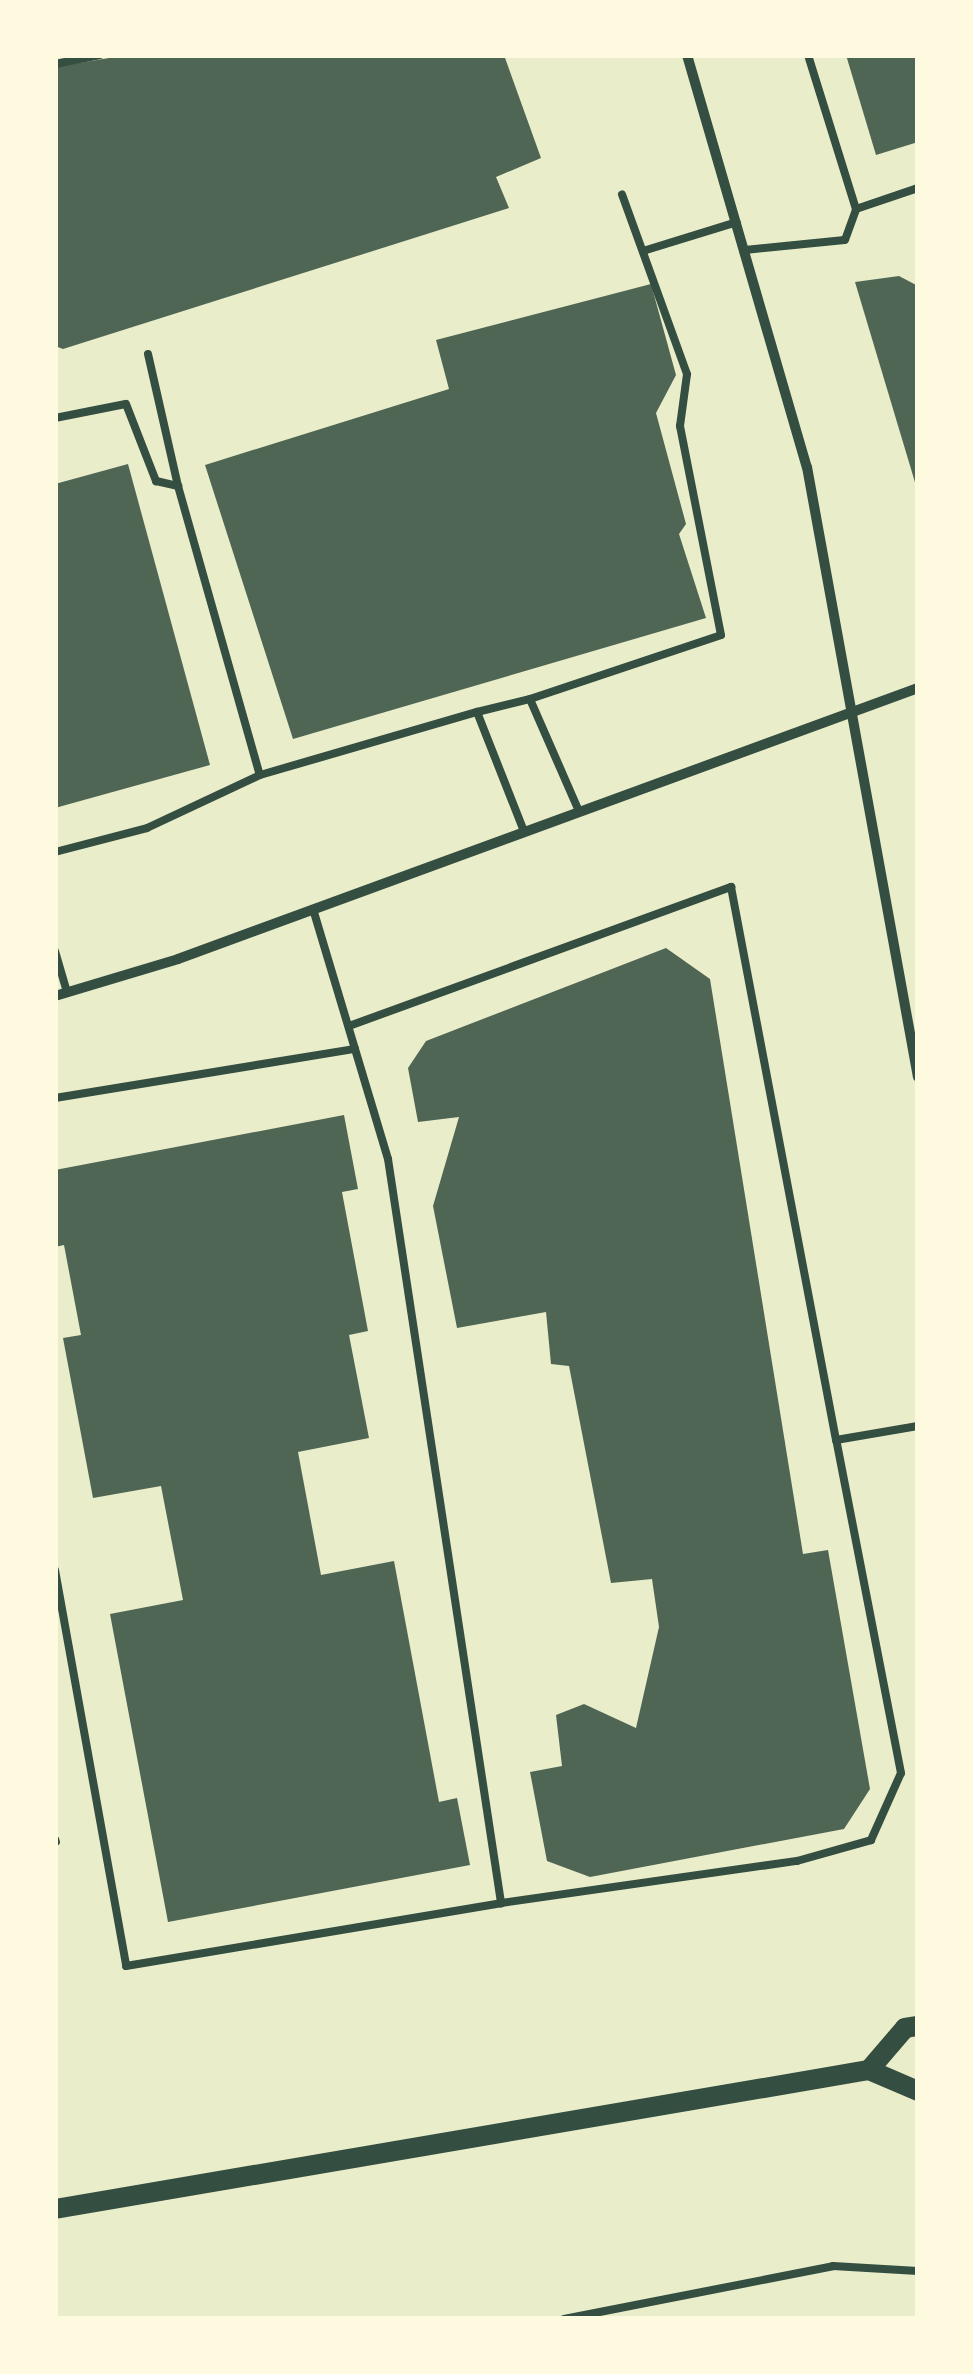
<!DOCTYPE html>
<html>
<head>
<meta charset="utf-8">
<style>
	body { margin:0 }
	#map { position:relative; width:973px; height:2374px; overflow:hidden; background:#e9edc9; font-family:Poppins,sans-serif }
	div>[style] { position:absolute }
	[style*='--x'] { left:calc(var(--x)*1px); top:calc(var(--y)*1px); width:calc(var(--w)*1px); rotate:calc(var(--a)*1deg) }
	.building>* { inset:0; background:#4f6655 }
	.service>* { height:8px; margin:-4px; padding:0 4px; transform-origin:4px; border-radius:4px; background:#344e41 }
	.minor>* { height:10px; margin:-5px; padding:0 5px; transform-origin:5px; border-radius:5px; background:#344e41 }
	.secondary>* { height:20px; margin:-10px; padding:0 10px; transform-origin:10px; border-radius:10px; background:#344e41 }
	span { translate:-50% -50%; white-space:nowrap; text-align:center; line-height:1.15; -webkit-text-stroke:8px #fefae0; paint-order:stroke }
	.frame { position:absolute; inset:0; border:58px solid #fefae0; pointer-events:none }
</style>
</head>
<body>
<div id="map">
	<div class="building">
		<div style="clip-path:polygon(127px 55px,504px 55px,541px 158px,496px 177px,509px 208px,63px 349px,55px 346px,55px 67px)"></div>
		<div style="clip-path:polygon(846px 55px,918px 55px,918px 142px,876px 155px)"></div>
		<div style="clip-path:polygon(899px 276px,918px 286px,917px 489px,855px 282px)"></div>
		<div style="clip-path:polygon(651px 284px,676px 375px,656px 413px,686px 524px,679px 534px,706px 618px,293px 739px,205px 465px,449px 389px,436px 340px)"></div>
		<div style="clip-path:polygon(128px 464px,210px 765px,55px 808px,55px 484px)"></div>
		<div style="clip-path:polygon(666px 948px,710px 979px,803px 1554px,828px 1550px,870px 1789px,844px 1829px,590px 1877px,547px 1861px,530px 1772px,562px 1766px,556px 1715px,584px 1704px,636px 1728px,659px 1627px,652px 1579px,611px 1583px,569px 1366px,551px 1364px,546px 1312px,457px 1328px,433px 1206px,459px 1117px,418px 1122px,408px 1068px,426px 1041px)"></div>
		<div style="clip-path:polygon(344px 1115px,358px 1189px,342px 1192px,368px 1331px,349px 1335px,369px 1438px,298px 1452px,321px 1575px,394px 1561px,439px 1802px,457px 1798px,470px 1865px,168px 1922px,110px 1614px,183px 1600px,161px 1486px,93px 1498px,63px 1338px,81px 1335px,64px 1245px,55px 1247px,55px 1170px)"></div>
	</div>
	<div class="service">
		<div style="--x:808;--y:55;--w:161;--a:72.7"></div>
		<div style="--x:55;--y:64;--w:46;--a:-11.3"></div>
		<div style="--x:745;--y:250;--w:100;--a:-5.7"></div>
		<div style="--x:845;--y:240;--w:33;--a:-70"></div>
		<div style="--x:856;--y:209;--w:65;--a:-18.7"></div>
		<div style="--x:643;--y:251;--w:98;--a:-17.1"></div>
		<div style="--x:148;--y:354;--w:135;--a:77.2"></div>
		<div style="--x:178;--y:486;--w:300;--a:74.2"></div>
		<div style="--x:260;--y:775;--w:226;--a:-16.2"></div>
		<div style="--x:477;--y:712;--w:126;--a:68.5"></div>
		<div style="--x:55;--y:418;--w:72;--a:-11.2"></div>
		<div style="--x:126;--y:404;--w:83;--a:68.7"></div>
		<div style="--x:156;--y:481;--w:23;--a:13"></div>
		<div style="--x:477;--y:712;--w:55;--a:-13.8"></div>
		<div style="--x:578;--y:809;--w:120;--a:-113.6"></div>
		<div style="--x:530;--y:699;--w:201;--a:-18.5"></div>
		<div style="--x:721;--y:635;--w:213;--a:-101.1"></div>
		<div style="--x:680;--y:426;--w:52;--a:-82.3"></div>
		<div style="--x:687;--y:374;--w:191;--a:-109.9"></div>
		<div style="--x:55;--y:852;--w:95;--a:-14.6"></div>
		<div style="--x:147;--y:828;--w:125;--a:-25.1"></div>
		<div style="--x:313;--y:909;--w:261;--a:73.3"></div>
		<div style="--x:388;--y:1159;--w:753;--a:81.36"></div>
		<div style="--x:501;--y:1903;--w:299;--a:-8.1"></div>
		<div style="--x:797;--y:1861;--w:77;--a:-15.8"></div>
		<div style="--x:871;--y:1840;--w:73;--a:-65.9"></div>
		<div style="--x:901;--y:1773;--w:339;--a:-101"></div>
		<div style="--x:836;--y:1440;--w:83;--a:-9.7"></div>
		<div style="--x:55;--y:951;--w:43;--a:73.7"></div>
		<div style="--x:349;--y:1026;--w:407;--a:-20"></div>
		<div style="--x:731;--y:887;--w:563;--a:79.25"></div>
		<div style="--x:55;--y:1098;--w:304;--a:-9.3"></div>
		<div style="--x:55;--y:1570;--w:402;--a:79.8"></div>
		<div style="--x:126;--y:1966;--w:380;--a:-9.5"></div>
		<div style="--x:55;--y:1839;--w:3;--a:72"></div>
		<div style="--x:564;--y:2319;--w:274;--a:-11.1"></div>
		<div style="--x:833;--y:2266;--w:85;--a:3.4"></div>
	</div>
	<div class="minor">
		<div style="--x:687;--y:55;--w:429;--a:73.8"></div>
		<div style="--x:807;--y:467;--w:620;--a:79.69"></div>
		<div style="--x:55;--y:996;--w:128;--a:-16.7"></div>
		<div style="--x:178;--y:959;--w:788;--a:-20.11"></div>
	</div>
	<div class="secondary">
		<div style="--x:869;--y:2070;--w:55;--a:-49.4"></div>
		<div style="--x:905;--y:2028;--w:13;--a:-9"></div>
		<div style="--x:55;--y:2209;--w:826;--a:-9.69"></div>
		<div style="--x:869;--y:2070;--w:53;--a:23.2"></div>
	</div>
	<div class="frame"></div>
</div>
</body>
</html>
